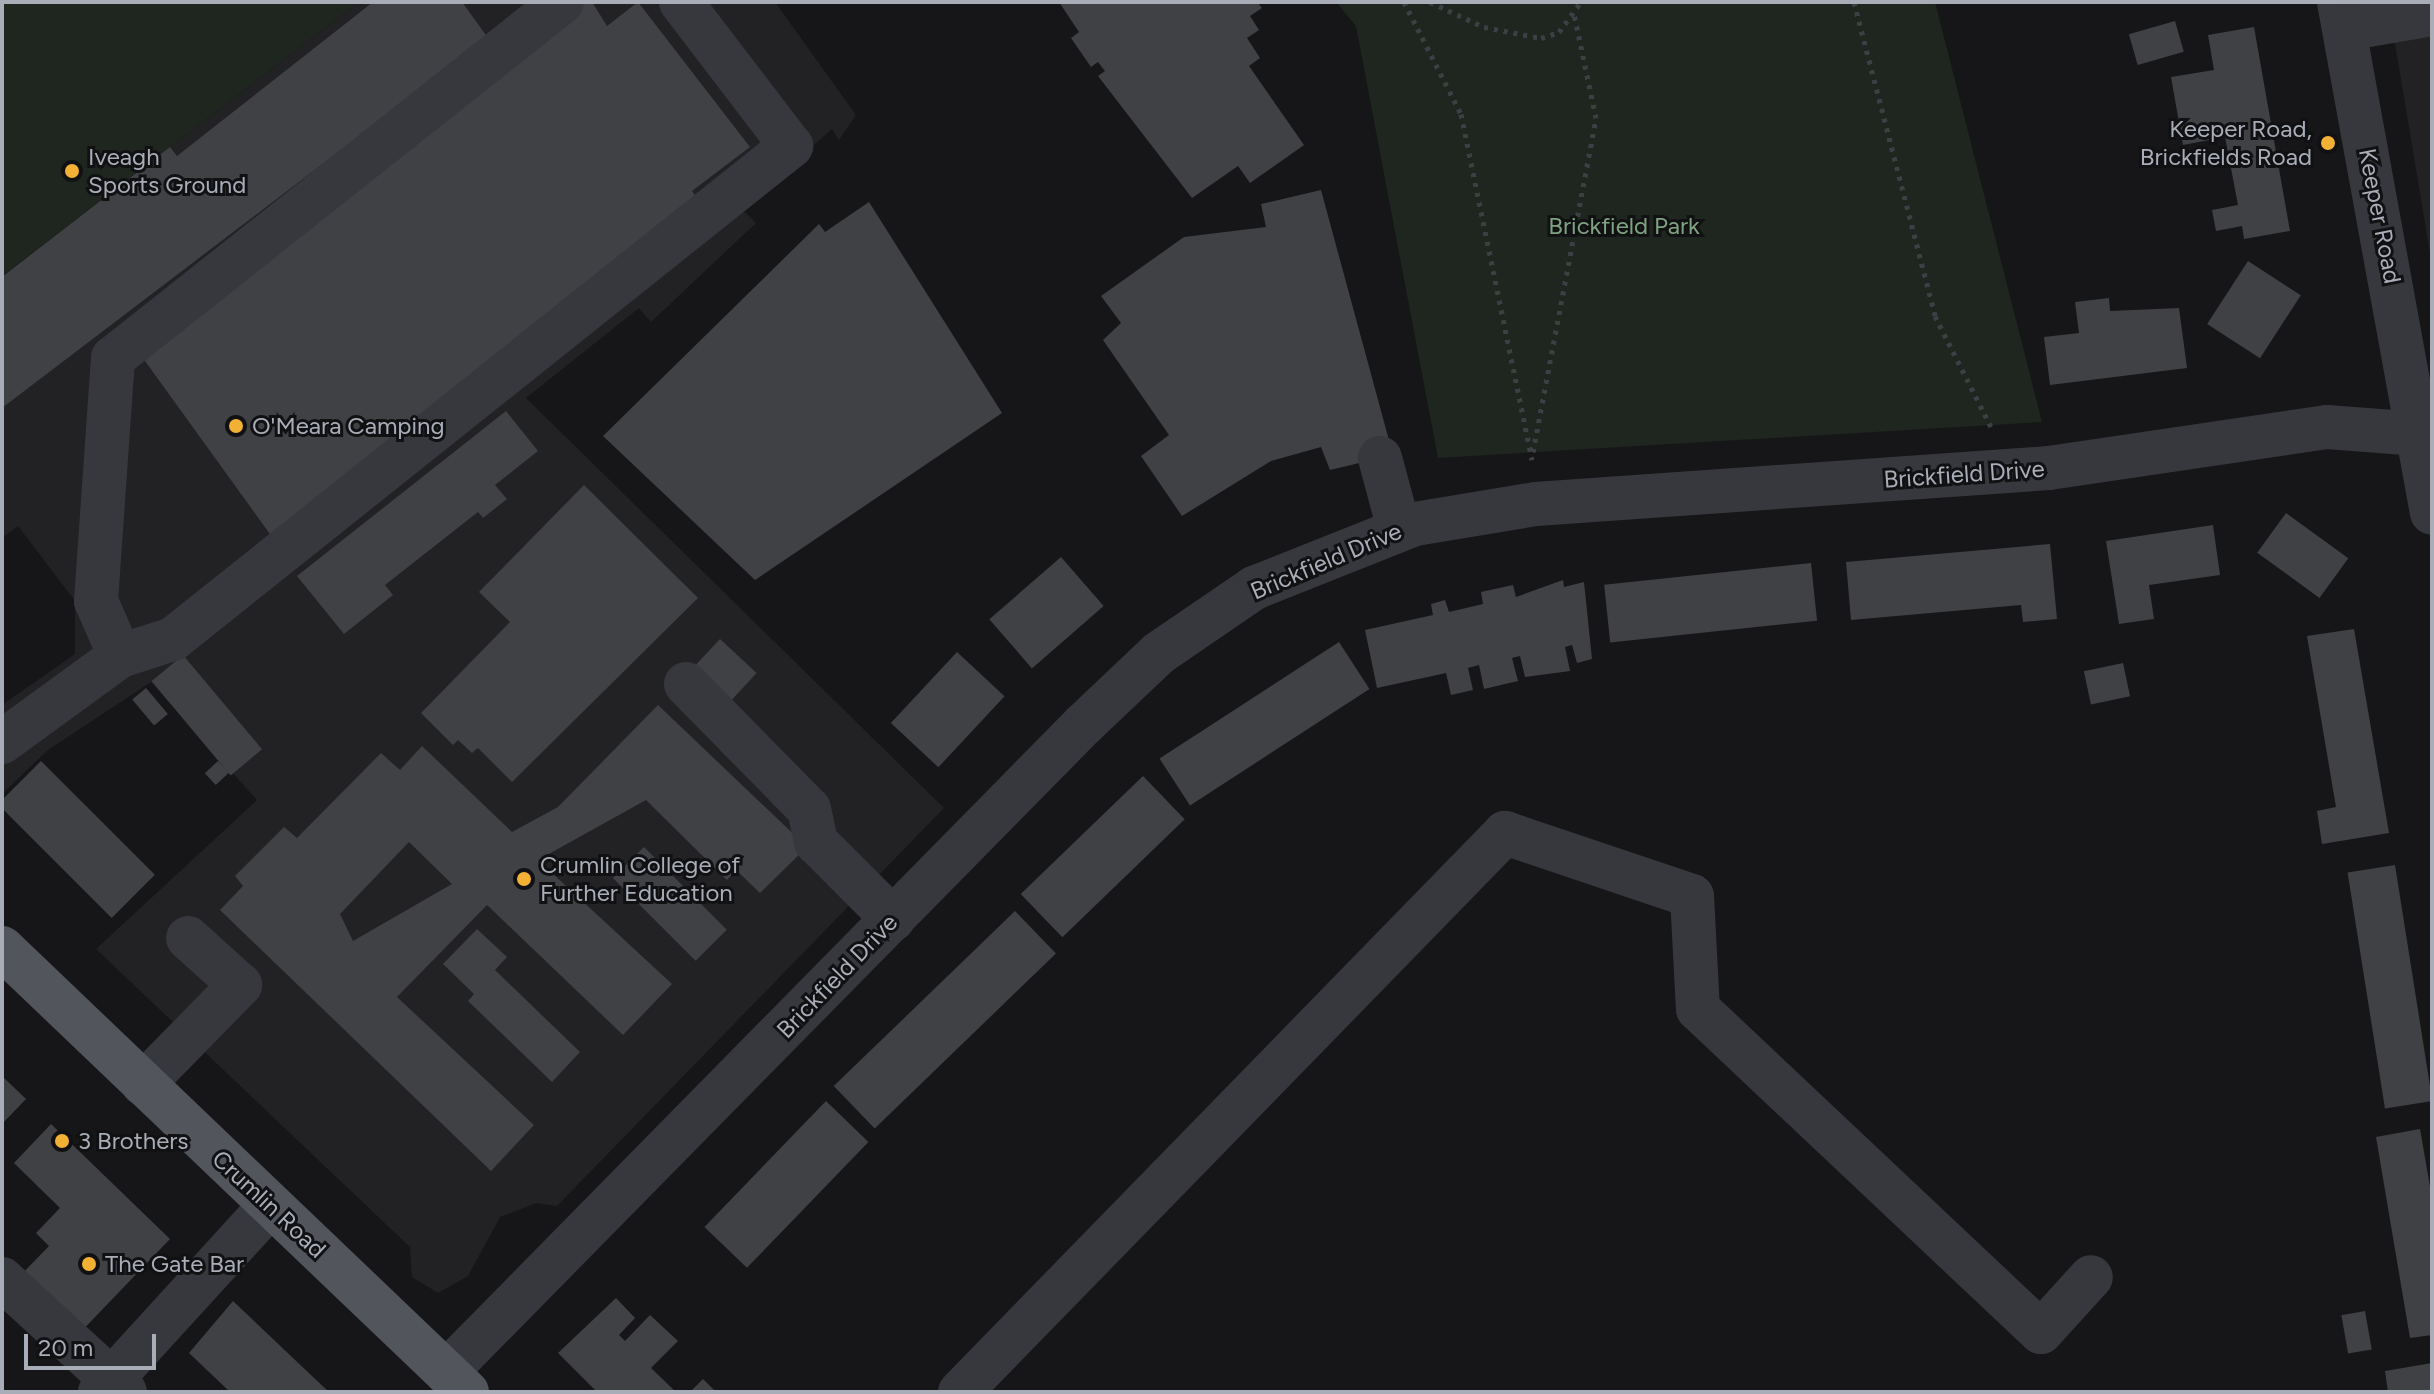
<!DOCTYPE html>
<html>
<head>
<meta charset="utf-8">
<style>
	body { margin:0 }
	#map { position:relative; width:2434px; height:1394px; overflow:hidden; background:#161618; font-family:Figtree,sans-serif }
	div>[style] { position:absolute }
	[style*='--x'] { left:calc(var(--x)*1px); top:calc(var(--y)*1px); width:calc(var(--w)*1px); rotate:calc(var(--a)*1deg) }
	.built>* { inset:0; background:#222225 }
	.green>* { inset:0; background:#1e261f }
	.building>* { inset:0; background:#404145; transform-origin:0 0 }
	.path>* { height:5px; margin-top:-2.5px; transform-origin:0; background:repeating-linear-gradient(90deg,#3d3f44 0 4px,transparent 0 10px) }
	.minor>* { height:44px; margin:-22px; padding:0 22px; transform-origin:22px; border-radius:22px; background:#37383d }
	.major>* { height:44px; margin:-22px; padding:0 22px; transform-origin:22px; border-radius:22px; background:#53555c }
	.dots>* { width:22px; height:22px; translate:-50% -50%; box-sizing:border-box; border:4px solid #111113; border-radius:50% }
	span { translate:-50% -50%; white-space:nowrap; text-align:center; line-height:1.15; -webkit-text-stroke:6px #111113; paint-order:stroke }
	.poi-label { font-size:24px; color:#a8adb8 }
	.right { translate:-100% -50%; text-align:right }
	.left { translate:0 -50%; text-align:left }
	.street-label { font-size:24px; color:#a8adb8 }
	.park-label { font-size:24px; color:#7fa381 }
	.frame { position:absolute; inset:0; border:4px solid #a8adb8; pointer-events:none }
	.scale { position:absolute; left:24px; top:1334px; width:132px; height:36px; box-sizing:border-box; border:4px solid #a8adb8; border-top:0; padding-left:10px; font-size:24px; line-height:28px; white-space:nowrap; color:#a8adb8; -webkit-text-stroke:6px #111113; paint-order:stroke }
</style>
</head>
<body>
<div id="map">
	<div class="built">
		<div style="clip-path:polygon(359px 2px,775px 2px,856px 115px,839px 140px,832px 129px,741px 208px,756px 223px,651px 322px,639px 308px,526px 398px,944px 808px,557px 1206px,536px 1203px,500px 1217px,468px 1276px,438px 1293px,412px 1277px,410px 1247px,96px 949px,257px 800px,151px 682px,48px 750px,2px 794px,2px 705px,75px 654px,75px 601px,18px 526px,2px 538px,2px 276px)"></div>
		<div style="clip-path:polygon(2388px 2px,2432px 2px,2432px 265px)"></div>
	</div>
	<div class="green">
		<div style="clip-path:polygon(2px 2px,359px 2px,2px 276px)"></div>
		<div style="clip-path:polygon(1336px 2px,1935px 2px,2042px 422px,1438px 458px,1356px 26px)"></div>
	</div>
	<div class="building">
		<div style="clip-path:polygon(373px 2px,462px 2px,488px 38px,2px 408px,2px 277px,170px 147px,177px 156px)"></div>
		<div style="clip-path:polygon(584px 2px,592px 2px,607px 26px,638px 2px,750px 147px,692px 191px,699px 201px,275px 541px,140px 354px)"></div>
		<div style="clip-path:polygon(1059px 2px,1257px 2px,1262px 8px,1250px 16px,1259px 30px,1247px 38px,1260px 58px,1249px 66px,1304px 145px,1250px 183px,1238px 166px,1192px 198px,1098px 76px,1105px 71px,1098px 62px,1091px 67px,1071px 38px,1079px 32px)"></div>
		<div style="left:2175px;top:21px;width:32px;height:48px;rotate:74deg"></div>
		<div style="clip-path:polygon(2254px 27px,2290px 231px,2244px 239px,2242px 226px,2216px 231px,2212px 210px,2238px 205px,2225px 137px,2183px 145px,2171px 77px,2214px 70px,2208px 35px)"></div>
		<div style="clip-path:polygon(1321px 190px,1393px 455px,1330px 470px,1321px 447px,1271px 461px,1182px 516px,1141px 456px,1169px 435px,1103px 340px,1121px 323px,1101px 296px,1184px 237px,1266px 227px,1261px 204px)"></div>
		<div style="clip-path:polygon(869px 202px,1002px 413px,755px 580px,603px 436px,819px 224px,825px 232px)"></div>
		<div style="left:2248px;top:261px;width:63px;height:75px;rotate:33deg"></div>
		<div style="clip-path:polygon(2109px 298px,2110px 311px,2179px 308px,2187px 368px,2050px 385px,2044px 337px,2079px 333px,2075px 302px)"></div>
		<div style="clip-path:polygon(506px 411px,538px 451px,495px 485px,507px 499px,483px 518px,478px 512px,385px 585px,393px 595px,344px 634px,297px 576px)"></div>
		<div style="clip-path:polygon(584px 485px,698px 598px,512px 782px,478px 748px,472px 753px,458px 740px,453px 745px,421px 713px,510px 622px,479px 592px)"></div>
		<div style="left:2286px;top:513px;width:77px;height:49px;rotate:36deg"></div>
		<div style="clip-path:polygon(2213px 525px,2220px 575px,2149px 585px,2154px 619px,2119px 624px,2106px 541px)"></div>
		<div style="clip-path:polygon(2050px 544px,2057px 619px,2023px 622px,2021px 605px,1851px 620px,1846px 562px)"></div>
		<div style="left:1061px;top:557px;width:65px;height:95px;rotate:49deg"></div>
		<div style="left:1811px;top:563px;width:58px;height:208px;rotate:84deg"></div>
		<div style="clip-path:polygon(1563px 580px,1564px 587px,1584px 582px,1592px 659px,1577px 663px,1572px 645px,1565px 647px,1570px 671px,1525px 677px,1520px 656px,1512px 658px,1518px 681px,1484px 689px,1479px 665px,1468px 668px,1473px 690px,1451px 695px,1446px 673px,1377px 688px,1365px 630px,1433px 615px,1431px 604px,1445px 600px,1449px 612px,1483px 604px,1481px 592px,1513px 585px,1516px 597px)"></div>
		<div style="clip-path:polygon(2354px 629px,2389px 833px,2322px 844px,2317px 811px,2336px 807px,2307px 636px)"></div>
		<div style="left:720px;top:639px;width:50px;height:37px;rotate:43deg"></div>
		<div style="left:1339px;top:642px;width:56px;height:214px;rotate:57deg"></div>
		<div style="left:957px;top:652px;width:65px;height:97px;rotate:43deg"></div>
		<div style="left:183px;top:655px;width:123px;height:41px;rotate:50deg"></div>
		<div style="left:2123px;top:663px;width:34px;height:40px;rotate:78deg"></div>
		<div style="left:146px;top:688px;width:34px;height:18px;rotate:50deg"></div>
		<div style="clip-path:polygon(evenodd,658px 705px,807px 847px,760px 893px,736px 870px,727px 880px,646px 800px,538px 860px,672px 984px,623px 1035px,487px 905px,397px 997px,534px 1125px,491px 1171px,220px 910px,243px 886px,235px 876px,284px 827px,297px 838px,381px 753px,400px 770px,422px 746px,512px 832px,558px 807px,658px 705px,409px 842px,452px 884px,353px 941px,340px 914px,409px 842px)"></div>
		<div style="left:41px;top:761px;width:161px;height:61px;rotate:45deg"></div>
		<div style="left:218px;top:761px;width:16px;height:18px;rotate:47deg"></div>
		<div style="left:1143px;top:776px;width:60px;height:170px;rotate:46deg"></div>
		<div style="left:644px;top:847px;width:117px;height:44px;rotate:45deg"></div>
		<div style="left:2395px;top:865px;width:239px;height:48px;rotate:81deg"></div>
		<div style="left:1015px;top:911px;width:59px;height:252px;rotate:46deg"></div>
		<div style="clip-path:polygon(477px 929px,507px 957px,495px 970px,580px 1052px,552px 1082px,468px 1001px,474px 994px,443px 964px)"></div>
		<div style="clip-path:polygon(2px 1076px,26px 1099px,2px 1124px)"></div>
		<div style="left:826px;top:1101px;width:59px;height:175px;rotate:44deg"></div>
		<div style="clip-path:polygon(51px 1124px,170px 1239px,73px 1340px,14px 1282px,49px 1246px,36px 1233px,60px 1208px,14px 1163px)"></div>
		<div style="clip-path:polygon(2420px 1129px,2432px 1198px,2432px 1335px,2410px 1338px,2376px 1137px)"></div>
		<div style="clip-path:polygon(616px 1298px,635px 1318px,619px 1335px,625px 1341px,650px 1315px,678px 1341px,651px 1368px,676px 1392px,597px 1392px,558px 1353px)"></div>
		<div style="clip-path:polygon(233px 1301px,312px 1376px,329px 1392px,230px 1392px,189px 1353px)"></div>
		<div style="left:2365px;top:1311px;width:39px;height:24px;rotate:80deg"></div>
		<div style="clip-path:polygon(2432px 1363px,2432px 1392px,2388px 1392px,2385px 1371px)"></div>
		<div style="clip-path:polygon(703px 1379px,716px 1392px,690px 1392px)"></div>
	</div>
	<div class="path">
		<div style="--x:1404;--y:2;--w:126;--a:63"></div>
		<div style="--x:1461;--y:114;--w:353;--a:78.4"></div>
		<div style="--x:1430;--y:2;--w:60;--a:24.8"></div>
		<div style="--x:1484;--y:27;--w:58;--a:10.9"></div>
		<div style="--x:1541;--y:38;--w:19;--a:-18"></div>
		<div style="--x:1559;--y:32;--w:37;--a:-54"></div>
		<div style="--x:1854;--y:2;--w:324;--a:75.5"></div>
		<div style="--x:1935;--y:316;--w:127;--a:63.2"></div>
		<div style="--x:1533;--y:452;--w:340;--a:-79.3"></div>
		<div style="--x:1596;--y:118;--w:106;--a:-101.9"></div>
	</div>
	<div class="minor">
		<div style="--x:2339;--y:2;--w:519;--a:79.69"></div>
		<div style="--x:2345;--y:29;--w:88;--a:-9.8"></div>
		<div style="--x:1380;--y:458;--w:73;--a:75"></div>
		<div style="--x:120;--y:656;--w:60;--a:-113.6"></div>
		<div style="--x:96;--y:601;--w:244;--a:-86"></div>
		<div style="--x:113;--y:358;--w:573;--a:-38.41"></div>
		<div style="--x:686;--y:684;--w:175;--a:45.5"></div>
		<div style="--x:809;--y:809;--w:34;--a:78"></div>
		<div style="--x:816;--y:842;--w:109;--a:45"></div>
		<div style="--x:2;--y:742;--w:146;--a:-36.1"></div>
		<div style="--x:120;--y:656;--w:56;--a:-17.8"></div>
		<div style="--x:173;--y:639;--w:791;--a:-38.58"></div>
		<div style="--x:791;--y:146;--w:181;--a:-127.4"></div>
		<div style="--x:143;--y:1084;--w:139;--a:-45.6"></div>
		<div style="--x:240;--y:985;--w:70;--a:-137.9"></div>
		<div style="--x:2;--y:1279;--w:167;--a:42.6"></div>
		<div style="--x:446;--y:1372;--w:908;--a:-45.45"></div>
		<div style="--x:1083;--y:725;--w:105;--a:-43.5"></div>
		<div style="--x:1159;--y:653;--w:115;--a:-34.4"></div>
		<div style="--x:1254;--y:588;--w:173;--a:-21.7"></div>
		<div style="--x:1415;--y:524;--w:123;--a:-9.4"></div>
		<div style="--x:1536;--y:504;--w:514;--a:-4.01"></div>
		<div style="--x:2049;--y:468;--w:281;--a:-8.4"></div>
		<div style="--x:2327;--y:427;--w:105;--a:4.4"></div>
		<div style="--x:100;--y:1392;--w:252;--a:-47.6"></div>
		<div style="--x:960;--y:1392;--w:781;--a:-45.73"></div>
		<div style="--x:1505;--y:833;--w:197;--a:18.6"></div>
		<div style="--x:1692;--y:896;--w:113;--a:87"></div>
		<div style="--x:1698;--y:1009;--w:471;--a:43.3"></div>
		<div style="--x:2041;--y:1332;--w:74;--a:-47.7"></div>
	</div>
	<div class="major">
		<div style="--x:2;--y:948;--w:643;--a:43.68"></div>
	</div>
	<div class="dots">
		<div style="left:2328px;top:143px;background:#f2b134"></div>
		<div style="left:72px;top:171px;background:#f2b134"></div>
		<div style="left:236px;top:426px;background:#f2b134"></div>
		<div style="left:524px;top:879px;background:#f2b134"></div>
		<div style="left:62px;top:1141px;background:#f2b134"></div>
		<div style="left:89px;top:1264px;background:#f2b134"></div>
	</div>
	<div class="poi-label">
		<span class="right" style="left:2312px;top:143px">Keeper Road,<br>Brickfields Road</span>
		<span class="left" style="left:88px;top:171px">Iveagh<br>Sports Ground</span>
		<span class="left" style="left:252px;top:426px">O'Meara Camping</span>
		<span class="left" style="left:540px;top:879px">Crumlin College of<br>Further Education</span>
		<span class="left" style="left:78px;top:1141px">3 Brothers</span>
		<span class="left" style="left:105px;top:1264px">The Gate Bar</span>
	</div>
	<div class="street-label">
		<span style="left:2380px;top:216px;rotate:79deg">Keeper Road</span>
		<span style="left:1964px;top:474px;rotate:-4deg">Brickfield Drive</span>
		<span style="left:1326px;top:561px;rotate:-23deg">Brickfield Drive</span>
		<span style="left:837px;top:976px;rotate:-46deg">Brickfield Drive</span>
		<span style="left:269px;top:1204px;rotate:43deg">Crumlin Road</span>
	</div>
	<div class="park-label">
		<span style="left:1624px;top:226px">Brickfield Park</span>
	</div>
	<div class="frame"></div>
	<div class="scale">20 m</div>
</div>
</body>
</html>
